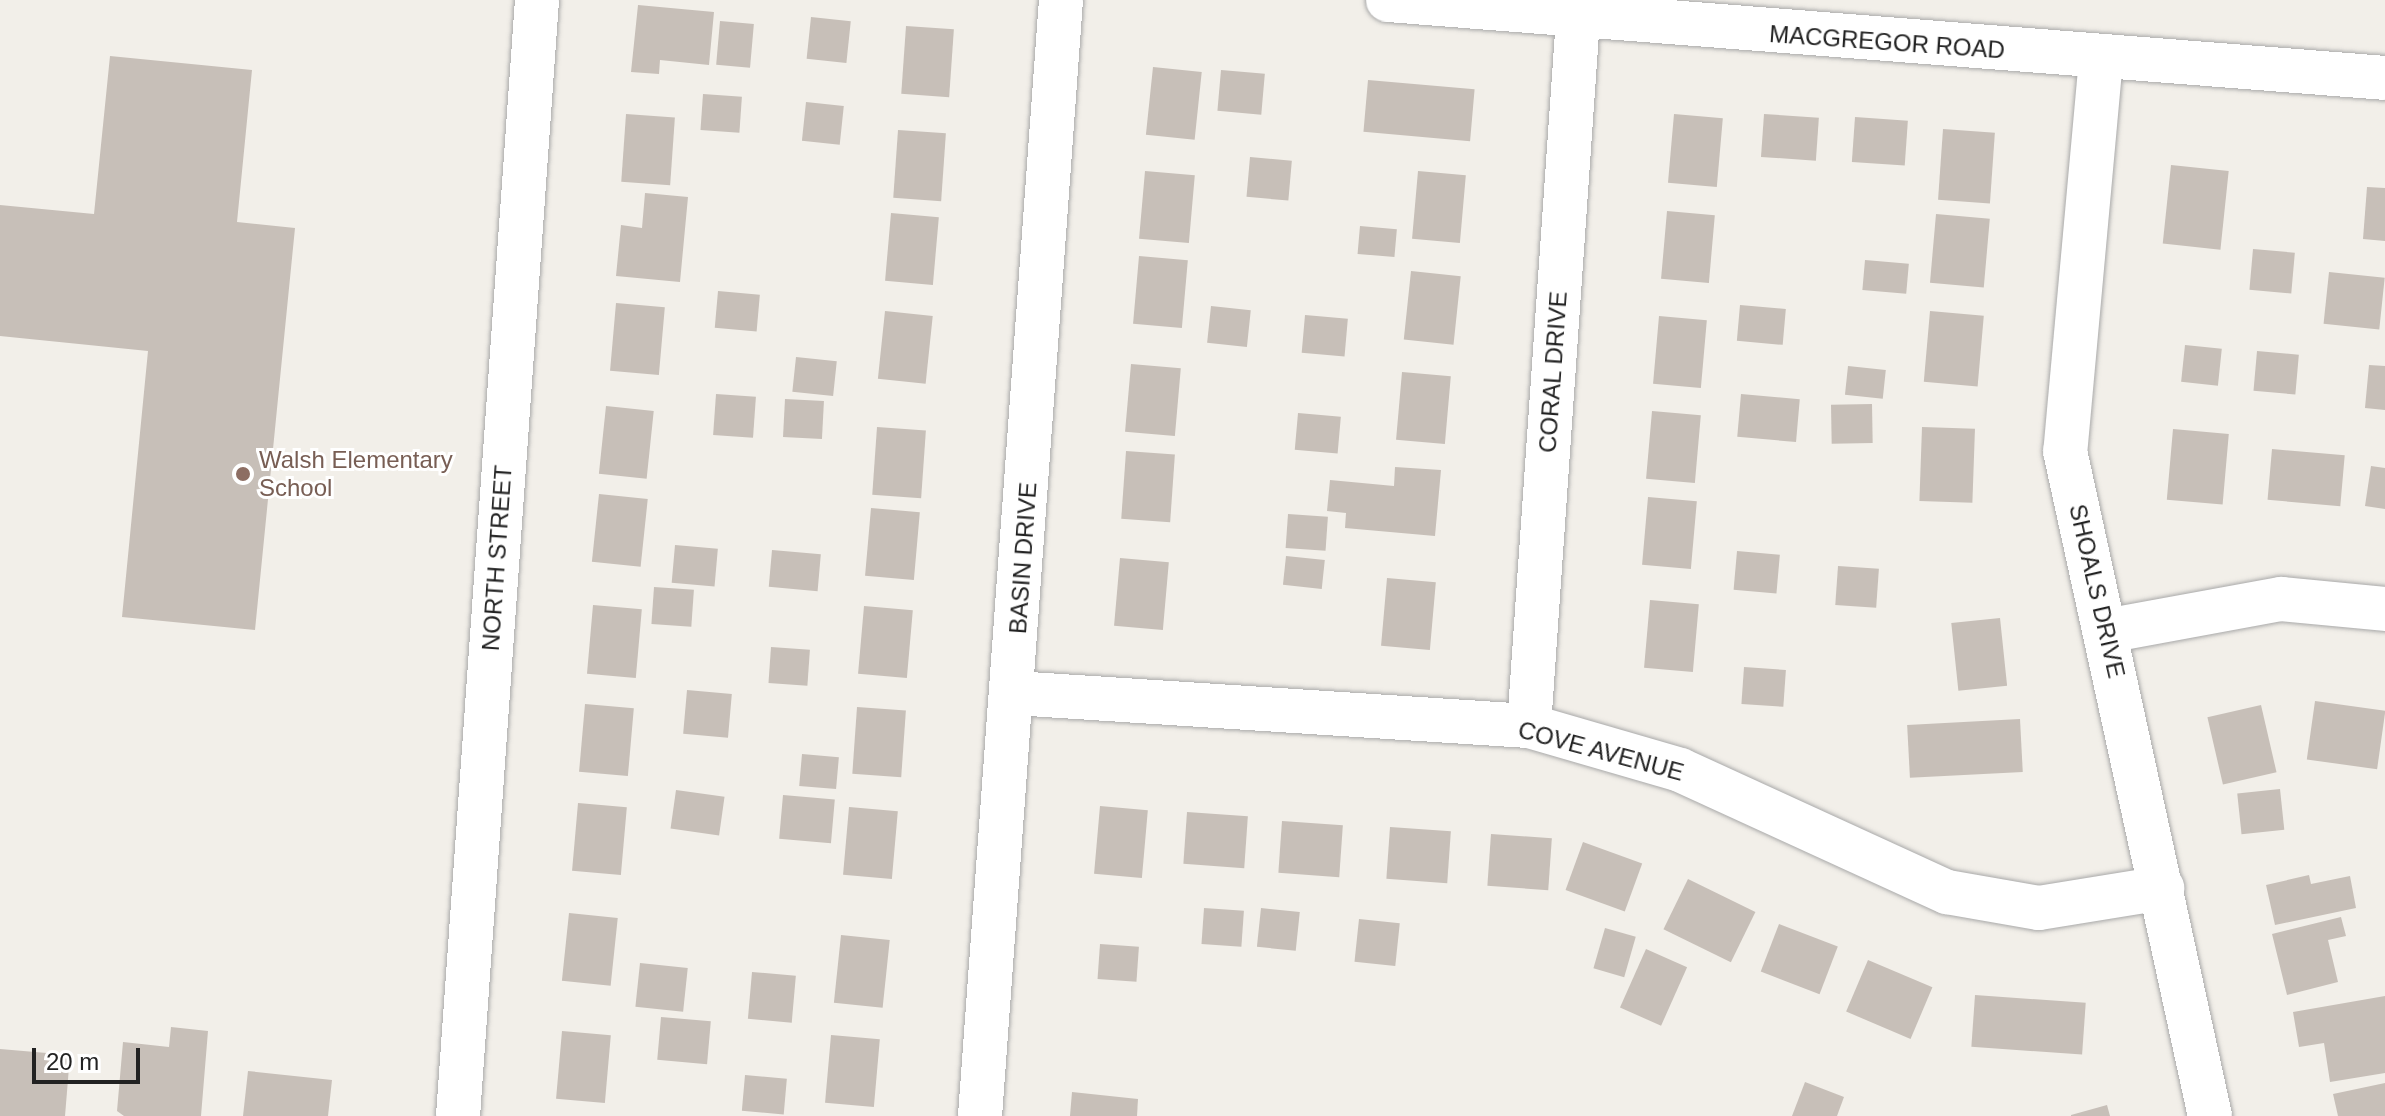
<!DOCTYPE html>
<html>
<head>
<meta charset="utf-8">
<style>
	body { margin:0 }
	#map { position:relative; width:2385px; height:1116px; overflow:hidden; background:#f2efe9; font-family:Helvetica,sans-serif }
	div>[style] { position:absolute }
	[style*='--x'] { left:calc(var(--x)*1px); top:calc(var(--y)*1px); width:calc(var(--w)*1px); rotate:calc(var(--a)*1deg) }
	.building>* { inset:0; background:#c7bfb8; transform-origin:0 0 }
	.roads { filter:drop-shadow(0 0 2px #a9a9a9) drop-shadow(0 0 2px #a9a9a9) }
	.minor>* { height:44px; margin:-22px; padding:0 22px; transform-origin:22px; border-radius:22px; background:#fff }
	.dots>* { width:22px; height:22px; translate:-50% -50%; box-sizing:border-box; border:4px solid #fff; border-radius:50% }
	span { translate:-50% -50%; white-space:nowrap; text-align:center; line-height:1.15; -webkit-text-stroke:6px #fff; paint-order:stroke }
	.street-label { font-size:24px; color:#222 }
	.education-label { font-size:24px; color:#785e54 }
	.left { translate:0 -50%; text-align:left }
	.scale { position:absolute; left:32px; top:1048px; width:108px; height:36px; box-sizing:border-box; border:4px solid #222; border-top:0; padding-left:10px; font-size:24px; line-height:28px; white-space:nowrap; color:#222; -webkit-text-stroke:6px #fff; paint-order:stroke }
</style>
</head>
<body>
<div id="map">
	<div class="building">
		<div style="clip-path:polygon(638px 5px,714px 12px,709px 65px,660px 60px,659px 74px,631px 72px)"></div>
		<div style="left:811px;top:17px;width:40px;height:42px;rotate:6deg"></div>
		<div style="left:720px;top:21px;width:34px;height:44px;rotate:5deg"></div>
		<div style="left:906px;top:26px;width:48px;height:68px;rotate:4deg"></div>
		<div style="clip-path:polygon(110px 56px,252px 70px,237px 222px,295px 228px,255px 630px,122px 617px,148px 351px,0 336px,0 205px,94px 214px)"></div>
		<div style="left:1153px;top:67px;width:49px;height:68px;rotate:6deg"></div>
		<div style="left:1221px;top:70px;width:44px;height:41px;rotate:5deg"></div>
		<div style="left:1368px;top:80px;width:107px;height:52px;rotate:5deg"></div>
		<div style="left:703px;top:94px;width:39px;height:36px;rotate:4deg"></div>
		<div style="left:806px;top:102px;width:38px;height:39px;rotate:6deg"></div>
		<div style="left:626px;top:114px;width:49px;height:68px;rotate:4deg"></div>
		<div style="left:1674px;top:114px;width:49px;height:69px;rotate:5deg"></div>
		<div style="left:1764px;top:114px;width:55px;height:43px;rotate:4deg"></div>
		<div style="left:1855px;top:117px;width:53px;height:45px;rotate:4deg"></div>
		<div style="left:1943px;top:129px;width:52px;height:71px;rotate:4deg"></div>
		<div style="left:898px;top:130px;width:48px;height:68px;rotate:4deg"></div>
		<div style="left:1250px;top:157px;width:42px;height:40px;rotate:5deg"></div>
		<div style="left:2171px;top:165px;width:58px;height:79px;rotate:6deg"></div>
		<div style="left:1145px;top:171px;width:50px;height:68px;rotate:5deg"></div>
		<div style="left:1418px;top:171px;width:48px;height:68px;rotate:5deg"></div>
		<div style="clip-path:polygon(2367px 187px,2385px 188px,2385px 241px,2363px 239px)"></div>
		<div style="clip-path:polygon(645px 193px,688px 197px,680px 282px,616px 276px,621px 225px,642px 228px)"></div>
		<div style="left:1667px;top:211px;width:48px;height:68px;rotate:5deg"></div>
		<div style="left:891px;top:213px;width:48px;height:68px;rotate:5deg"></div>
		<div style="left:1936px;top:214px;width:54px;height:69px;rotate:5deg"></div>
		<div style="left:1360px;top:226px;width:37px;height:28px;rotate:5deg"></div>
		<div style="left:2253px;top:249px;width:42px;height:41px;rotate:5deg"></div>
		<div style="left:1139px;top:256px;width:49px;height:68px;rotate:5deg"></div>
		<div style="left:1865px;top:260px;width:44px;height:30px;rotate:5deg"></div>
		<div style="left:1411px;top:271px;width:50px;height:69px;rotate:6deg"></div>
		<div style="left:2329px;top:272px;width:56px;height:52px;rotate:6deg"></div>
		<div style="left:718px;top:291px;width:42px;height:37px;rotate:5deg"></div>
		<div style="left:616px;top:303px;width:49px;height:68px;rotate:5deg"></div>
		<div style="left:1740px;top:305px;width:46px;height:36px;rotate:5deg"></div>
		<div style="left:1211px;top:306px;width:40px;height:37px;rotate:6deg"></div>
		<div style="left:885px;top:311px;width:48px;height:68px;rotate:6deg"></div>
		<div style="left:1930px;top:311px;width:54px;height:71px;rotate:5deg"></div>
		<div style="left:1305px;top:315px;width:43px;height:38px;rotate:5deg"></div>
		<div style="left:1659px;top:316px;width:48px;height:68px;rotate:5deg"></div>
		<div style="left:2185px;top:345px;width:37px;height:37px;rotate:6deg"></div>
		<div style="left:2257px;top:351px;width:42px;height:40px;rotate:5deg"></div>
		<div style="left:796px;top:357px;width:41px;height:35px;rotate:6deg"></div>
		<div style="left:1131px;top:364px;width:50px;height:68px;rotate:5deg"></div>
		<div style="clip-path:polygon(2369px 365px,2385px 366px,2385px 410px,2365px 408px)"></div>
		<div style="left:1848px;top:366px;width:38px;height:29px;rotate:6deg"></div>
		<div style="left:1402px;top:372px;width:49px;height:68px;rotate:5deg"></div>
		<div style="left:716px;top:394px;width:40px;height:41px;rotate:4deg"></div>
		<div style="left:1741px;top:394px;width:59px;height:43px;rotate:5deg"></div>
		<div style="left:785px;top:399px;width:39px;height:38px;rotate:3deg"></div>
		<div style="left:1872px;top:404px;width:39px;height:41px;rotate:89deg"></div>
		<div style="left:606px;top:406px;width:48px;height:68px;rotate:6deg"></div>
		<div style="left:1652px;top:411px;width:49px;height:68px;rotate:5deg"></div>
		<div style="left:1298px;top:413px;width:43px;height:37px;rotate:5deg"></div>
		<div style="left:877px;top:427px;width:49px;height:68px;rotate:4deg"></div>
		<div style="left:1922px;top:427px;width:53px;height:74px;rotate:2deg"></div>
		<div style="left:2173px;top:429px;width:56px;height:71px;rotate:5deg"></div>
		<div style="left:2272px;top:449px;width:73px;height:51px;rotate:5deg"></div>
		<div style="left:1126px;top:451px;width:49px;height:68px;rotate:4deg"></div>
		<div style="clip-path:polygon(2371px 466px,2385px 468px,2385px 509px,2365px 506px)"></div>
		<div style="clip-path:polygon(1395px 467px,1441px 470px,1435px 536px,1345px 528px,1346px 513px,1327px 511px,1330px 480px,1394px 486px)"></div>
		<div style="left:599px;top:494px;width:49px;height:68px;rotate:6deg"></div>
		<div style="left:1648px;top:497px;width:49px;height:68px;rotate:5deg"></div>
		<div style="left:871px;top:508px;width:49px;height:68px;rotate:5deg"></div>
		<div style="left:1288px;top:514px;width:40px;height:34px;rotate:4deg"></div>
		<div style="left:675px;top:545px;width:43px;height:38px;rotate:5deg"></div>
		<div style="left:772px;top:550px;width:49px;height:37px;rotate:5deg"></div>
		<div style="left:1737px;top:551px;width:43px;height:39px;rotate:5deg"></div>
		<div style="left:1286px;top:556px;width:39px;height:29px;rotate:6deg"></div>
		<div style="left:1120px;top:558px;width:49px;height:68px;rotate:5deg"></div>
		<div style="left:1838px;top:566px;width:41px;height:39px;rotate:4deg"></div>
		<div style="left:1387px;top:578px;width:49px;height:68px;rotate:5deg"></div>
		<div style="left:654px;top:587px;width:40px;height:37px;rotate:4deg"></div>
		<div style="left:1650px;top:600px;width:49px;height:68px;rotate:5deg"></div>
		<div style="left:593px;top:605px;width:49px;height:69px;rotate:5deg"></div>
		<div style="left:864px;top:606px;width:49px;height:68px;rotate:5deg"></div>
		<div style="left:2000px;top:618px;width:68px;height:49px;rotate:84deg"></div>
		<div style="left:771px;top:647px;width:39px;height:36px;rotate:4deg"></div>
		<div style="left:1744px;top:667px;width:42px;height:37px;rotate:4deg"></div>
		<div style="left:687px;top:690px;width:45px;height:44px;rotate:5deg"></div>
		<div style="left:2315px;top:701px;width:71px;height:59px;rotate:8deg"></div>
		<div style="left:585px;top:704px;width:49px;height:68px;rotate:5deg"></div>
		<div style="left:2261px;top:705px;width:69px;height:55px;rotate:77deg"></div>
		<div style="left:857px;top:707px;width:49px;height:67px;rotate:4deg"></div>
		<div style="left:2020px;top:719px;width:53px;height:113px;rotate:87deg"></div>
		<div style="left:802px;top:754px;width:37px;height:32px;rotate:5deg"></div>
		<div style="left:2280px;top:789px;width:41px;height:43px;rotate:84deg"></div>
		<div style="left:676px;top:790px;width:49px;height:39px;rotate:8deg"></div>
		<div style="left:783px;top:795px;width:52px;height:44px;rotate:5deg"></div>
		<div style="left:578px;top:803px;width:49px;height:68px;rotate:5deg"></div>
		<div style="left:1100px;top:806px;width:48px;height:68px;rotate:5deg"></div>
		<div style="left:849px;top:807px;width:49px;height:68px;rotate:5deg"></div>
		<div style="left:1187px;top:812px;width:61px;height:52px;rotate:4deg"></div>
		<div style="left:1282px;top:821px;width:61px;height:52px;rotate:4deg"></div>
		<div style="left:1390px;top:827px;width:61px;height:52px;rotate:4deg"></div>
		<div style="left:1491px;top:834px;width:61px;height:52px;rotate:4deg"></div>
		<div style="left:1583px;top:842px;width:63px;height:51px;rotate:20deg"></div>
		<div style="clip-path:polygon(2309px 875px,2311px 884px,2350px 876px,2356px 908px,2275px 925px,2266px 885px)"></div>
		<div style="left:1688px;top:879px;width:75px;height:56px;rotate:26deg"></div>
		<div style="left:1204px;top:908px;width:40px;height:36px;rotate:4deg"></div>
		<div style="left:1261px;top:908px;width:39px;height:39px;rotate:6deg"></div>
		<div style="left:569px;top:913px;width:49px;height:68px;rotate:6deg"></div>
		<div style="clip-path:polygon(2341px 917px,2346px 936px,2328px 940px,2338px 982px,2287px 995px,2272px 934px)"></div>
		<div style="left:1359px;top:919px;width:41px;height:43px;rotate:6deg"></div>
		<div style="left:1779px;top:924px;width:63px;height:51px;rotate:21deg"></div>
		<div style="left:1605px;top:928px;width:32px;height:42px;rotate:16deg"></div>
		<div style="left:841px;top:935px;width:49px;height:68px;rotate:6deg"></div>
		<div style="left:1100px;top:944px;width:39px;height:35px;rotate:4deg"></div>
		<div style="left:1646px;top:949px;width:45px;height:64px;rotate:24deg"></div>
		<div style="left:1868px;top:960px;width:70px;height:56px;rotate:23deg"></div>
		<div style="left:640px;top:963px;width:48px;height:44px;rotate:6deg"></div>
		<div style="left:752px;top:972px;width:44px;height:47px;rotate:5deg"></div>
		<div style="left:1975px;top:995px;width:111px;height:52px;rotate:4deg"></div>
		<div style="clip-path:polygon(2385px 996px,2385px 1073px,2330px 1082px,2324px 1043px,2299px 1047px,2293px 1012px)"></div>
		<div style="left:661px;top:1017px;width:50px;height:43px;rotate:5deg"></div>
		<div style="clip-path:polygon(171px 1027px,208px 1031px,201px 1116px,124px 1116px,117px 1111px,123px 1042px,169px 1047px)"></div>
		<div style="left:562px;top:1031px;width:49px;height:68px;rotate:5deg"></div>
		<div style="left:831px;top:1035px;width:49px;height:68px;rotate:5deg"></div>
		<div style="clip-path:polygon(0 1049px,70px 1055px,65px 1116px,0 1116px)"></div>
		<div style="clip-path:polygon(248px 1071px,332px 1080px,328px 1116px,243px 1116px)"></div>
		<div style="left:745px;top:1075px;width:42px;height:36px;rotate:5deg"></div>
		<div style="clip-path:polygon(1805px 1082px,1844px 1097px,1837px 1116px,1792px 1116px)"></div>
		<div style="clip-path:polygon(2385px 1083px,2385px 1116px,2338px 1116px,2333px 1094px)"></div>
		<div style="clip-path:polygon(1072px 1092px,1138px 1099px,1137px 1116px,1070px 1116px)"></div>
		<div style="clip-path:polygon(2107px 1105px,2110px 1116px,2071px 1116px,2071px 1115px)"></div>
	</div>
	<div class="roads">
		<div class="minor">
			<div style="--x:1388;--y:0;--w:1000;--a:4.47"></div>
			<div style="--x:2101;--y:59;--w:394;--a:95.2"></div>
			<div style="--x:2065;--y:451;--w:681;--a:77.7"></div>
			<div style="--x:2106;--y:631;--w:178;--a:-10.4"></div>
			<div style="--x:2281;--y:599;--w:104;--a:5.5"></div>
			<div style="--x:1014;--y:693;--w:516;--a:3.67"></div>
			<div style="--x:1529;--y:726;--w:157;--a:16.2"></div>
			<div style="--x:1680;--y:770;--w:294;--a:24.6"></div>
			<div style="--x:1947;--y:892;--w:93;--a:9.9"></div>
			<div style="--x:2039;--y:908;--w:125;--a:-9.2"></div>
			<div style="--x:1529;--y:726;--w:710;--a:-86.04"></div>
			<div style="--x:458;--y:1116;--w:1119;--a:-85.95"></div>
			<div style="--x:980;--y:1116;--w:1119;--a:-85.85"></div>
		</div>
	</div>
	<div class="dots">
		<div style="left:243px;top:474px;background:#8d6e63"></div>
	</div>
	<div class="street-label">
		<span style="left:1887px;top:42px;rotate:4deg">MACGREGOR ROAD</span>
		<span style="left:1553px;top:372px;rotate:-86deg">CORAL DRIVE</span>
		<span style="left:497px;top:558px;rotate:-86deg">NORTH STREET</span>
		<span style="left:1023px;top:558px;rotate:-86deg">BASIN DRIVE</span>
		<span style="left:2097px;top:591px;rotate:77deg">SHOALS DRIVE</span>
		<span style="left:1601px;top:751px;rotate:15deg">COVE AVENUE</span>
	</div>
	<div class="education-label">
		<span class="left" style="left:259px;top:474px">Walsh Elementary<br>School</span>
	</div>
	<div class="scale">20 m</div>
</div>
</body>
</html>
